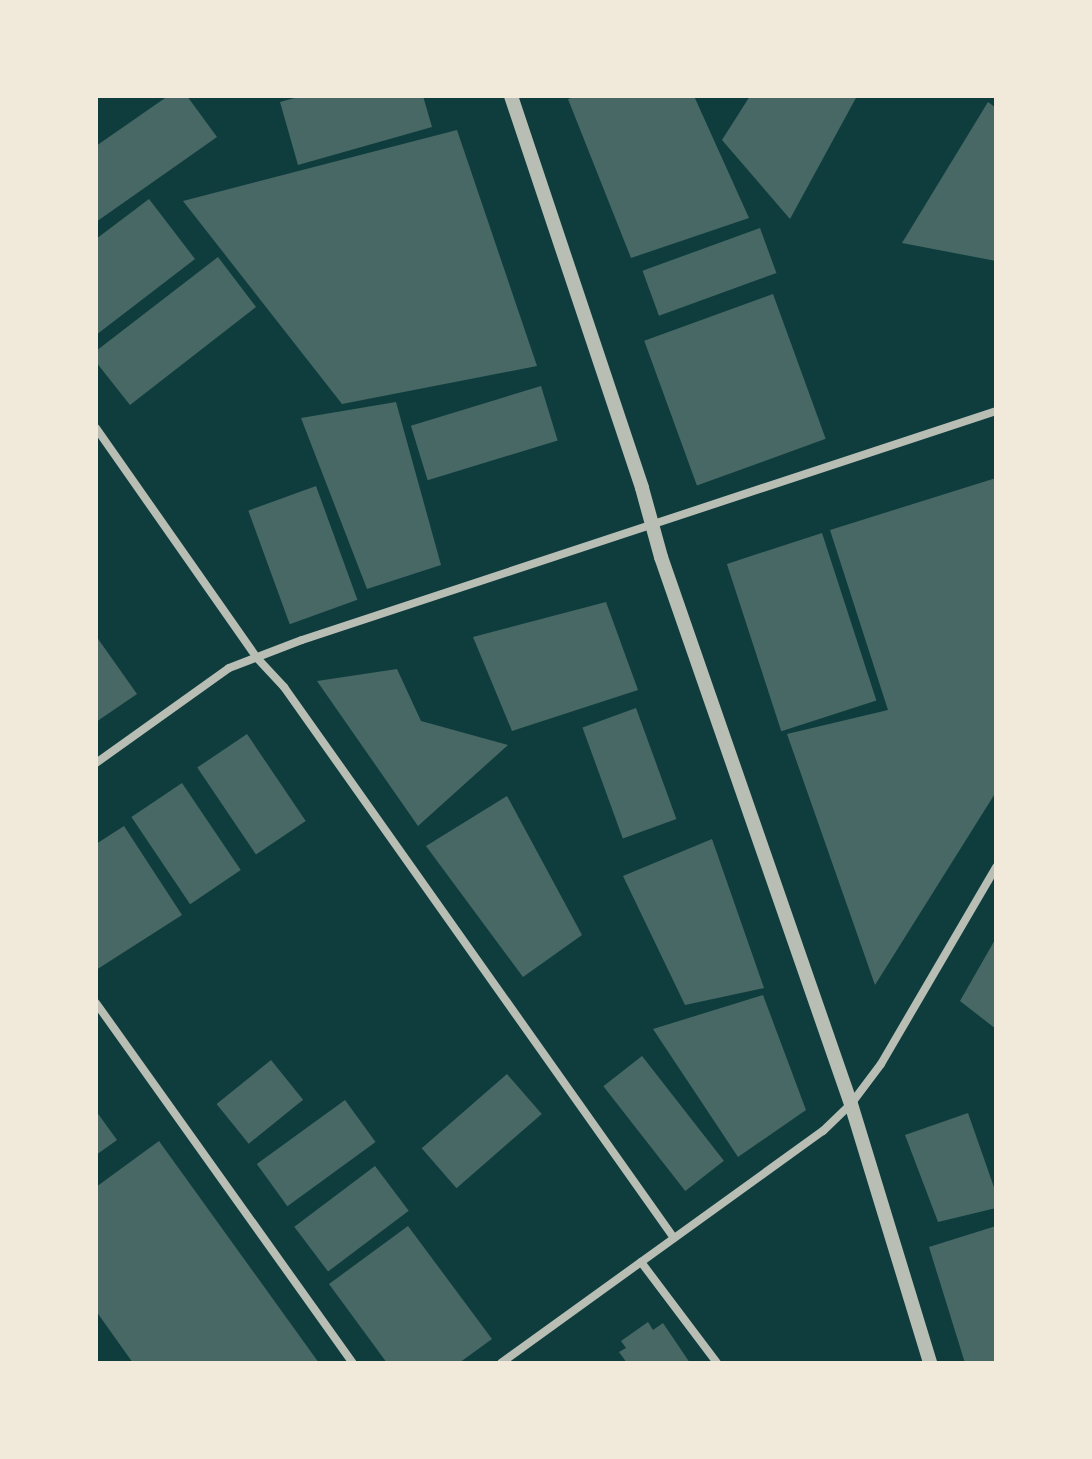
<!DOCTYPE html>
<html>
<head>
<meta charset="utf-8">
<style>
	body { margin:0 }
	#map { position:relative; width:1092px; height:1459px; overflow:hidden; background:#0f3d3e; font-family:"Work Sans",sans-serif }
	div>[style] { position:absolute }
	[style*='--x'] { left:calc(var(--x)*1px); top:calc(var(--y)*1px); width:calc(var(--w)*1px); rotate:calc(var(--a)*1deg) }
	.building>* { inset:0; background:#486865; transform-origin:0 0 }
	.minor>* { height:8px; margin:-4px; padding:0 4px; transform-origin:4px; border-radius:4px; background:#b8beb3 }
	.tertiary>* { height:14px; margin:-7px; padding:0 7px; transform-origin:7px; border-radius:7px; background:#b8beb3 }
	span { translate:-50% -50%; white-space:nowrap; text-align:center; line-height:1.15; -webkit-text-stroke:7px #f1e9da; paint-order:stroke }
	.frame { position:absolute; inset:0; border:98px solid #f1e9da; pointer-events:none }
</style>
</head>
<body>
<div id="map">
	<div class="building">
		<div style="clip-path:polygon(168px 96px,187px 96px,217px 137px,96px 222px,96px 146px)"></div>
		<div style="clip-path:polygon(302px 96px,423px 96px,432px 127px,298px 165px,280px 102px)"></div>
		<div style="clip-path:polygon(578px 96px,694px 96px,749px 218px,631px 258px,568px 99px)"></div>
		<div style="clip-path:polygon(750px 96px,857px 96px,790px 219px,722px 140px)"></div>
		<div style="clip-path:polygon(988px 102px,996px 108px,996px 261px,902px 243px)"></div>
		<div style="clip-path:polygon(457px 130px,537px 366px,342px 404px,183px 201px)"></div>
		<div style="clip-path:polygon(149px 199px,195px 259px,96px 335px,96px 239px)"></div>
		<div style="left:760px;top:228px;width:48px;height:125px;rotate:70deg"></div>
		<div style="clip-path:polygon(218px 257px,256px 307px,130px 405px,96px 362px,96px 351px)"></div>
		<div style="left:773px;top:294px;width:154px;height:137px;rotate:70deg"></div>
		<div style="left:541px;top:386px;width:57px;height:136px;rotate:73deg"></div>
		<div style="clip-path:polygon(396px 402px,441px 565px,367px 589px,301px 418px)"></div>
		<div style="clip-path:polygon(996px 478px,996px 792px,875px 985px,787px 734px,888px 710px,830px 530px)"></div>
		<div style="left:316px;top:486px;width:121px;height:72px;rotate:70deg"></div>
		<div style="left:822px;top:533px;width:176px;height:100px;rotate:72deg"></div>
		<div style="clip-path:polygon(606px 602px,638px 690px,512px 731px,473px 637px)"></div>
		<div style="clip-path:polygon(96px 636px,137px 694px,96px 722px)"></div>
		<div style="clip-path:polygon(397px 669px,421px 721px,508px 745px,418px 826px,317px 681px)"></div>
		<div style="left:636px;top:708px;width:118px;height:57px;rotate:70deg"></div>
		<div style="left:247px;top:734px;width:105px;height:60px;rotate:56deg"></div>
		<div style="left:182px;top:783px;width:105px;height:61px;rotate:56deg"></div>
		<div style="clip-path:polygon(507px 796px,582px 935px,523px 977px,426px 846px)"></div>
		<div style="clip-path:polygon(124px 826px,182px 915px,96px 970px,96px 844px)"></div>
		<div style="clip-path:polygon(712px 839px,764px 988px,685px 1005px,623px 876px)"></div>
		<div style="clip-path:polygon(996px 938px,996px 1029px,960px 1001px)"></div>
		<div style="clip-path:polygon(763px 995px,806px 1110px,738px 1157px,653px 1029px)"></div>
		<div style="left:642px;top:1056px;width:133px;height:49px;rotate:52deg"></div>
		<div style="left:271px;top:1060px;width:51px;height:70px;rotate:51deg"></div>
		<div style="left:507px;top:1074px;width:53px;height:113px;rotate:49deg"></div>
		<div style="left:345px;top:1100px;width:52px;height:109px;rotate:54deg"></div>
		<div style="clip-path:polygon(96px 1111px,117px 1140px,96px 1155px)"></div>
		<div style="clip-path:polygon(968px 1113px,996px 1193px,996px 1208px,938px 1222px,905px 1135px)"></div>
		<div style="clip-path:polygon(159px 1141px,319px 1363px,133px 1363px,96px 1311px,96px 1187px)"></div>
		<div style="left:375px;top:1166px;width:56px;height:101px;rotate:53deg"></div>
		<div style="clip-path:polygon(408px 1226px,492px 1339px,459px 1363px,387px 1363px,329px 1284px)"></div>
		<div style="clip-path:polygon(996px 1226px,996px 1363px,965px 1363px,929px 1247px)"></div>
		<div style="clip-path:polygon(648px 1322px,653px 1330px,663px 1323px,690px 1363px,627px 1363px,619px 1352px,626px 1348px,621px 1341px)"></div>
	</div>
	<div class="minor">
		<div style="--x:96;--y:428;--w:281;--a:55"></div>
		<div style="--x:257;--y:658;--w:40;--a:47"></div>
		<div style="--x:284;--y:687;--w:675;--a:54.71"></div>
		<div style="--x:96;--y:763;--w:163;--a:-35.5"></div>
		<div style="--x:229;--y:668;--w:78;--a:-21"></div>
		<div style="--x:302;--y:640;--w:731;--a:-18.26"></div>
		<div style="--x:96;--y:1003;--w:442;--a:54.5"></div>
		<div style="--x:641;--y:1262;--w:126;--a:53"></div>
		<div style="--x:501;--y:1363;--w:397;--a:-35.8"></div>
		<div style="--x:823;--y:1131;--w:39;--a:-44"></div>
		<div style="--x:851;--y:1104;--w:50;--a:-53.1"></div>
		<div style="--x:881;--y:1064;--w:228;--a:-59.7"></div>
	</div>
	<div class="tertiary">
		<div style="--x:511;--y:96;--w:413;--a:71.5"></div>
		<div style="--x:642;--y:488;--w:72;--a:74.6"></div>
		<div style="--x:661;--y:557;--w:579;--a:70.85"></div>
		<div style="--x:851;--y:1104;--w:271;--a:73"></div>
	</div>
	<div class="frame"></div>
</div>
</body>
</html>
